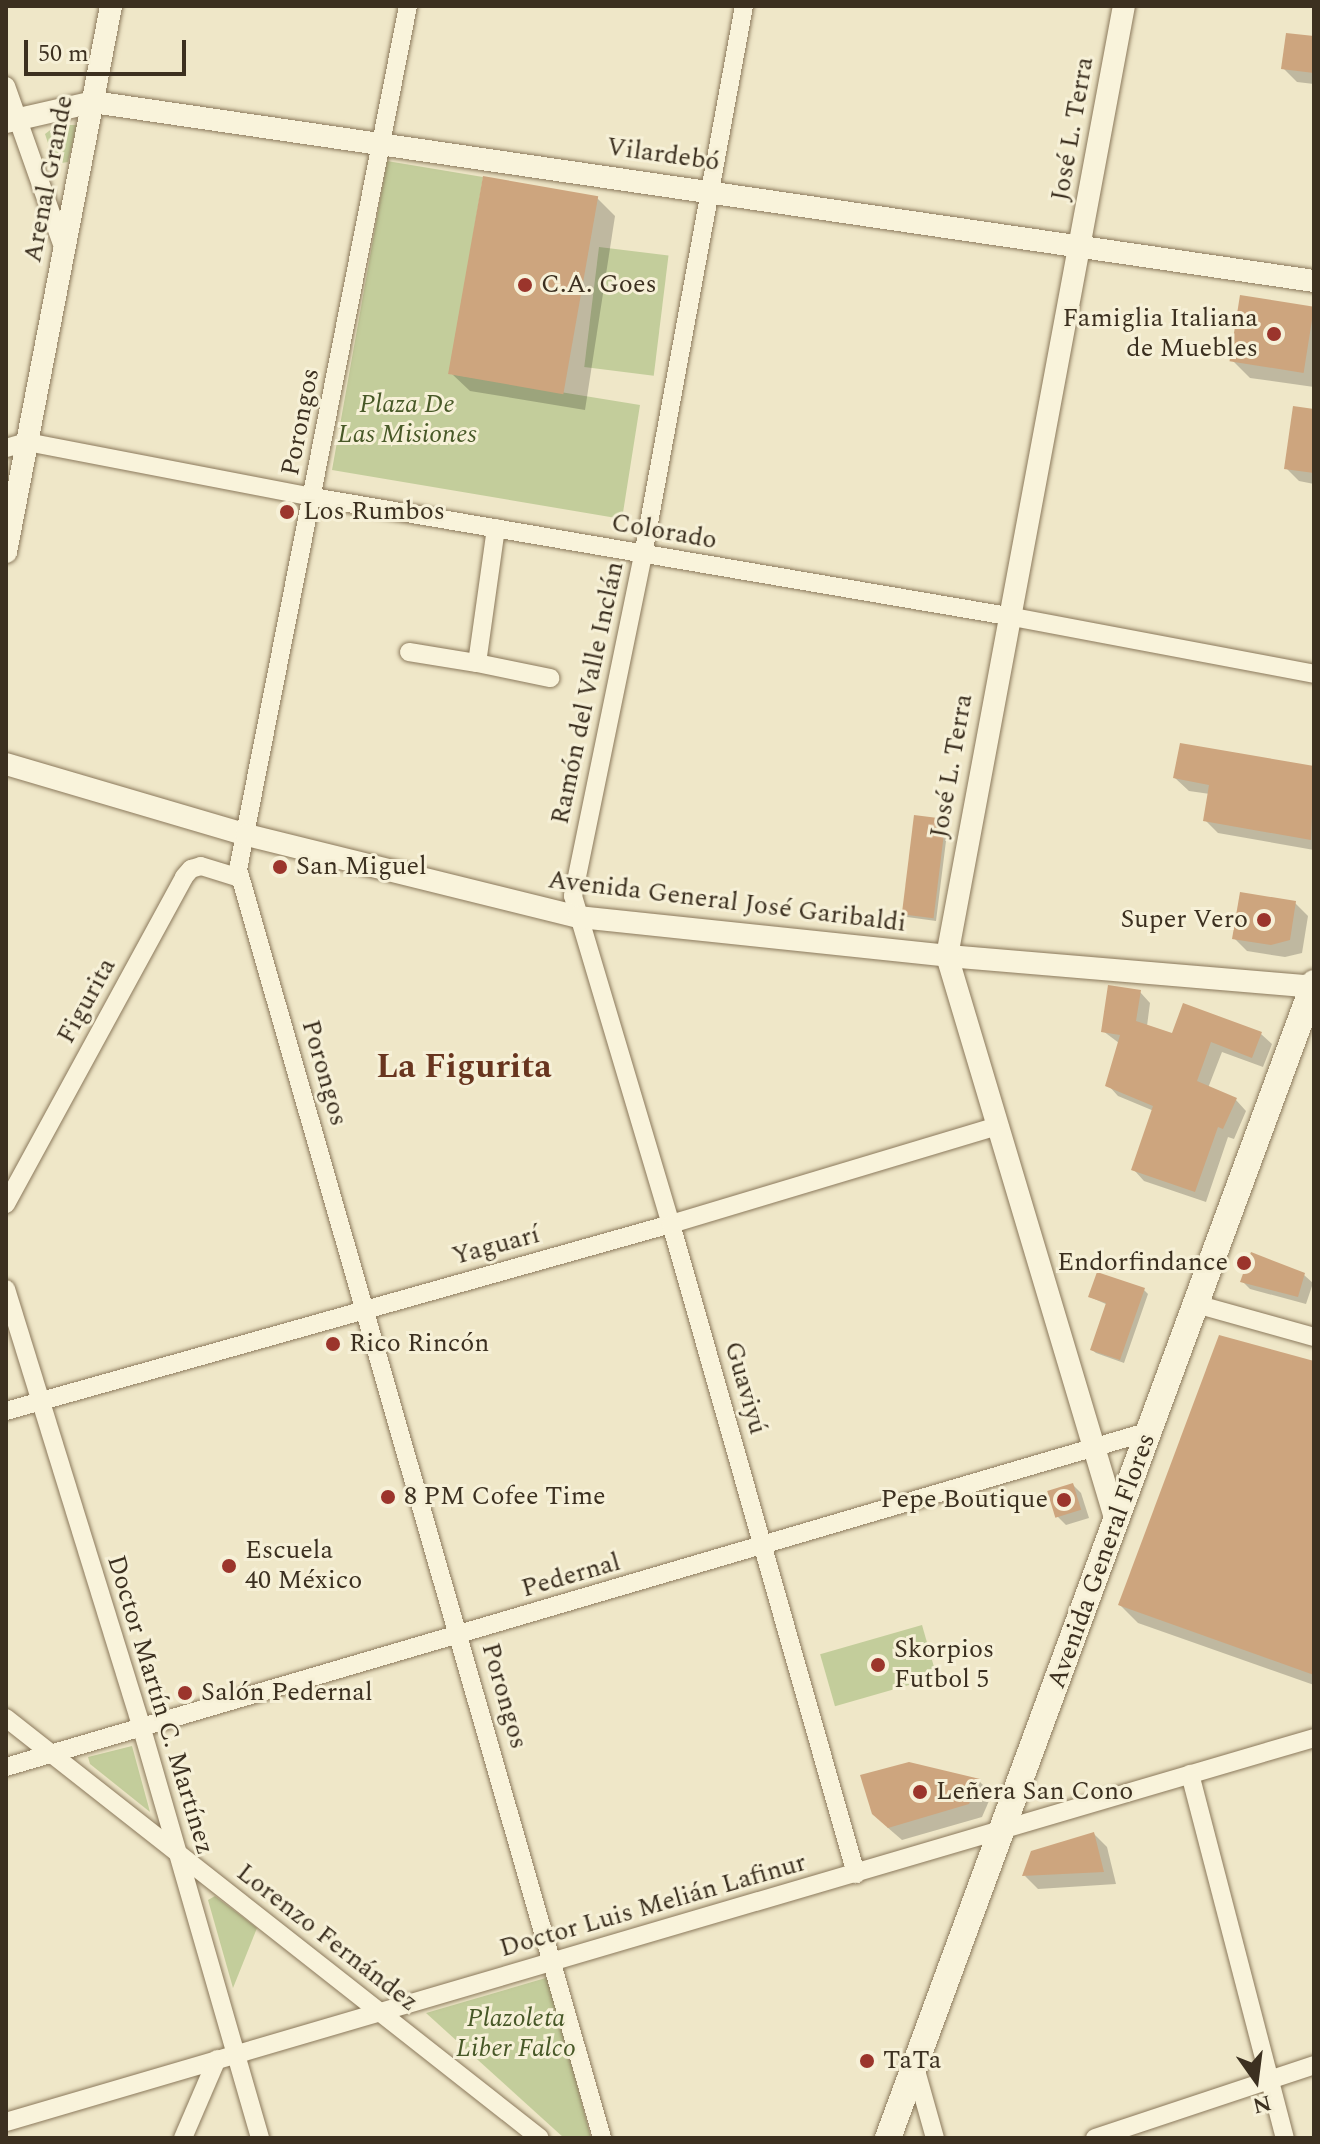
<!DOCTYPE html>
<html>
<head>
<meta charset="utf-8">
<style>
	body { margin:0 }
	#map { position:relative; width:1320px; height:2144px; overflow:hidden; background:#efe7c8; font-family:Spectral,serif }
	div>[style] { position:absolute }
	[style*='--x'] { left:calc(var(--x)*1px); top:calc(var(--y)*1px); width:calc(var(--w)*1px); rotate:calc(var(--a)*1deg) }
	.green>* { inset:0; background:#c3cd9b; transform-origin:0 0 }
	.shadow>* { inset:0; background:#0003 }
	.building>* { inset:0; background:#cda57e; transform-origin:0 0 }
	.roads { filter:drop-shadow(0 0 2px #8b795c) drop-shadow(0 0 2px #8b795c) }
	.minor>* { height:18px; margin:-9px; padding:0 9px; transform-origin:9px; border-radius:9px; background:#f9f3db }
	.tertiary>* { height:22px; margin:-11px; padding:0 11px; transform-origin:11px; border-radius:11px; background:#f9f3db }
	.secondary>* { height:26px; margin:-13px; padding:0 13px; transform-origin:13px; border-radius:13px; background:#f9f3db }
	.dots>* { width:22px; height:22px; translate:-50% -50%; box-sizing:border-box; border:4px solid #f6f0d7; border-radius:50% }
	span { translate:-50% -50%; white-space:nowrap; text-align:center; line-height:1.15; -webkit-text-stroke:6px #f6f0d7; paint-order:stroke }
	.street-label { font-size:26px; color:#3c3020 }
	.poi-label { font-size:26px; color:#3c3020 }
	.left { translate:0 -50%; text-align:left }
	.right { translate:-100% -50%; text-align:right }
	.park-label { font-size:26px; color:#475827; font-style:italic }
	.district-label { font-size:34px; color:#68351f; font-weight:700 }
	.frame { position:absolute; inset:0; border:8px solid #3c3020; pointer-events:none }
	.north { position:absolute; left:1216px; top:2040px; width:80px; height:80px; -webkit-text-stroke:6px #f6f0d7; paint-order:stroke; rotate:166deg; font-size:22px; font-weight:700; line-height:32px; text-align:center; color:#3c3020 }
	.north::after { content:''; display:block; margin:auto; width:28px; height:36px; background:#3c3020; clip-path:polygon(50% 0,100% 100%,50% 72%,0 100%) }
	.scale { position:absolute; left:24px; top:40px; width:162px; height:36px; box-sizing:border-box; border:4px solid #3c3020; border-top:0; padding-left:10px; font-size:24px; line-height:28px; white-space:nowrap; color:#3c3020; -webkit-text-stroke:6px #f6f0d7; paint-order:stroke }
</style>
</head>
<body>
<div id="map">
	<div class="green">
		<div style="clip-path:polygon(57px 125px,77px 125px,68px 162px,55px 164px,45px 134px)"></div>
		<div style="clip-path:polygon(387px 161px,483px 177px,450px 374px,640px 405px,622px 519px,332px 470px)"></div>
		<div style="left:599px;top:247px;width:70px;height:121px;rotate:7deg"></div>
		<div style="left:922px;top:1625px;width:54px;height:106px;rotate:74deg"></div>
		<div style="clip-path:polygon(132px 1746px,150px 1812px,90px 1764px,88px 1757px)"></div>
		<div style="clip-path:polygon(215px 1896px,257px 1928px,233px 1988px,208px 1900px)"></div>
		<div style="clip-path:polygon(549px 1977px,591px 2138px,564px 2138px,426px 2013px)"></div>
	</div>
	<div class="shadow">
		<div style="clip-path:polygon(1314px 38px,1314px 84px,1297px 82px,1284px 69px)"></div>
		<div style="clip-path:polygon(597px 198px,615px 216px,585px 410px,470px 391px,452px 374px)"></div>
		<div style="clip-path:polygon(1314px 309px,1314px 387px,1250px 378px,1232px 360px)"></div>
		<div style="clip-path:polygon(1314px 411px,1314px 484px,1299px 481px,1286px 468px)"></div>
		<div style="clip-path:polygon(1181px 746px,1314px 768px,1314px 850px,1218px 833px,1205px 820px,1210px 794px,1189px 791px,1175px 778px)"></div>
		<div style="clip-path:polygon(945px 821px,948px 825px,936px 921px,907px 917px,903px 914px)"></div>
		<div style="clip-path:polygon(1295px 903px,1308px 916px,1302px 953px,1285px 957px,1247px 951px,1234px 938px)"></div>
		<div style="clip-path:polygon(1140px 992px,1150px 1003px,1147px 1026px,1173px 1035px,1261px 1034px,1272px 1044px,1263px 1067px,1222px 1052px,1208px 1088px,1236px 1100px,1246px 1111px,1234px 1139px,1228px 1137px,1206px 1202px,1144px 1181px,1134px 1170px,1154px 1111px,1118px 1096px,1108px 1085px,1119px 1043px,1103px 1031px)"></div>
		<div style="clip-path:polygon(1304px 1275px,1313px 1283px,1306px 1304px,1250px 1289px,1242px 1281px)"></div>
		<div style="clip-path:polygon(1144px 1290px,1148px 1294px,1124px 1363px,1096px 1353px,1092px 1350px,1108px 1305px,1090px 1297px)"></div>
		<div style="clip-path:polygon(1314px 1363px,1314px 1685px,1138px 1623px,1120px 1605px)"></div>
		<div style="clip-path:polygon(1073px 1485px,1081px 1493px,1089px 1518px,1066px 1525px,1057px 1516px)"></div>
		<div style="clip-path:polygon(979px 1781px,992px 1794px,982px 1817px,902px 1840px,887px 1827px)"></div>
		<div style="clip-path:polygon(1094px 1834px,1107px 1847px,1116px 1884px,1038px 1889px,1025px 1876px)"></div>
	</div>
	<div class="building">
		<div style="clip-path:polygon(1286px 33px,1314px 36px,1314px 73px,1281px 69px)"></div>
		<div style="left:483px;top:176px;width:117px;height:201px;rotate:10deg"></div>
		<div style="left:1240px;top:295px;width:75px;height:67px;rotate:9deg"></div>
		<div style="clip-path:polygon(1293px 406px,1314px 409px,1314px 473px,1284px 469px)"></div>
		<div style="clip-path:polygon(1180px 743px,1314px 766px,1311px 840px,1203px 821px,1209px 785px,1173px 778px)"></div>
		<div style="left:914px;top:815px;width:32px;height:100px;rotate:7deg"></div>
		<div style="clip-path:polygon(1240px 892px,1296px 901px,1290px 940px,1271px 945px,1232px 939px)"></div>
		<div style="clip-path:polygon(1108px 985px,1141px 990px,1136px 1021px,1172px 1033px,1183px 1003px,1262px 1032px,1252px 1058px,1211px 1042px,1197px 1081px,1237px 1098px,1223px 1129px,1218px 1127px,1195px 1192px,1131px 1170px,1153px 1106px,1105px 1086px,1120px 1035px,1101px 1032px)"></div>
		<div style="clip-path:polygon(1251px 1252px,1305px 1273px,1298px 1297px,1240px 1282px)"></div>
		<div style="clip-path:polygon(1097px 1272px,1145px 1288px,1120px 1360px,1090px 1350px,1106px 1303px,1088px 1297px)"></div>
		<div style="clip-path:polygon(1219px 1335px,1314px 1361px,1314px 1675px,1118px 1605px)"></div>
		<div style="left:1073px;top:1483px;width:28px;height:27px;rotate:73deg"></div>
		<div style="clip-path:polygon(909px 1762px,980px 1779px,969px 1804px,888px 1828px,872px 1814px,860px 1775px)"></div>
		<div style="clip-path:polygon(1094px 1832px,1104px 1872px,1022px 1876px,1031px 1851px)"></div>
	</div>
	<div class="roads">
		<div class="minor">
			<div style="--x:408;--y:6;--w:880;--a:101.14"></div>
			<div style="--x:238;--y:869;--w:1320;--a:73.99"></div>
			<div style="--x:744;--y:6;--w:558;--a:100.42"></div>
			<div style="--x:643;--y:555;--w:348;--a:101.6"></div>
			<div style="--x:573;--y:896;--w:342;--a:73.4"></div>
			<div style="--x:671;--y:1224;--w:676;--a:74.11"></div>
			<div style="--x:6;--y:86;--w:174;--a:70.5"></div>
			<div style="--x:6;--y:448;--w:22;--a:-16"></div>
			<div style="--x:27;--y:442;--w:291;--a:10.9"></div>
			<div style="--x:313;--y:497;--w:705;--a:9.72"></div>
			<div style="--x:1008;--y:616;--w:311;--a:10.7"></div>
			<div style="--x:496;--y:528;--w:136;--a:98"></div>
			<div style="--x:477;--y:663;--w:75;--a:11.6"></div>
			<div style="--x:409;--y:652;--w:69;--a:9.2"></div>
			<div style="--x:6;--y:1204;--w:372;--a:-61.4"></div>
			<div style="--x:184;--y:877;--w:11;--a:-49"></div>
			<div style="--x:191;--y:869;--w:10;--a:-17"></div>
			<div style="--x:201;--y:866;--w:41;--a:17.1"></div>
			<div style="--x:6;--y:1289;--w:461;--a:72.8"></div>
			<div style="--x:142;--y:1729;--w:426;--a:73.9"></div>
			<div style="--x:1196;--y:1304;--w:123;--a:15.6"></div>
			<div style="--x:6;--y:1411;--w:691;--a:-15.71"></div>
			<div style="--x:671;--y:1224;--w:341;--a:-16.7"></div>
			<div style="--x:6;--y:1718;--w:679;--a:38.19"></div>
			<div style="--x:6;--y:1767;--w:1192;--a:-16.37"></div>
			<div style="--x:1190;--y:1774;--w:376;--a:75.4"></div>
			<div style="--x:915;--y:2067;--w:74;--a:74.3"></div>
			<div style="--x:6;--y:2122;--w:1363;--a:-16.36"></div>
			<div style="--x:183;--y:2138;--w:86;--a:-66.7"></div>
			<div style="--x:1095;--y:2138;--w:231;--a:-18.4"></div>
		</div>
		<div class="tertiary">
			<div style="--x:6;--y:122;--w:89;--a:-12.9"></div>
			<div style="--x:93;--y:102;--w:1234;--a:8.34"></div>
			<div style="--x:6;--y:552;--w:556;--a:-79.11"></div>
			<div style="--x:6;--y:764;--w:251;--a:16.4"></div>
			<div style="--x:247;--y:835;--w:342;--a:13.9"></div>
			<div style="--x:579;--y:917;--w:370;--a:6"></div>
			<div style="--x:947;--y:956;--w:368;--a:4.8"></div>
			<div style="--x:1116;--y:1521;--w:590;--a:-106.65"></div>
			<div style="--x:947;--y:956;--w:966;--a:-79.45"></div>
		</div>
		<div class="secondary">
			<div style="--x:888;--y:2138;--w:1231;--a:-69.75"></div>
		</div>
	</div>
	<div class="dots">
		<div style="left:525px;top:285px;background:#9b352c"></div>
		<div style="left:1274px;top:334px;background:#9b352c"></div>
		<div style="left:287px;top:512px;background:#9b352c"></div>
		<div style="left:280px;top:867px;background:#9b352c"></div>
		<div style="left:1264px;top:920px;background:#9b352c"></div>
		<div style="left:1244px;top:1263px;background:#9b352c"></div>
		<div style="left:333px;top:1344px;background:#9b352c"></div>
		<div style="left:388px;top:1497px;background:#9b352c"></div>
		<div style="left:1064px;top:1500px;background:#9b352c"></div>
		<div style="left:229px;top:1566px;background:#9b352c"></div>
		<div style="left:878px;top:1665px;background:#9b352c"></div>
		<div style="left:185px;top:1693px;background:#9b352c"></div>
		<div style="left:920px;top:1792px;background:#9b352c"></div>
		<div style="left:867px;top:2061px;background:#9b352c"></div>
	</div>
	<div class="street-label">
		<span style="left:1073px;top:129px;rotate:-80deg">José L. Terra</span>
		<span style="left:663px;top:155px;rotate:8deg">Vilardebó</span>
		<span style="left:49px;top:179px;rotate:-79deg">Arenal Grande</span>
		<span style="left:301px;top:422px;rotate:-79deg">Porongos</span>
		<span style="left:664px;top:532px;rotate:10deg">Colorado</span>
		<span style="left:588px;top:693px;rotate:-78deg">Ramón del Valle Inclán</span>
		<span style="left:952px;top:766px;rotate:-80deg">José L. Terra</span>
		<span style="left:727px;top:902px;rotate:7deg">Avenida General José Garibaldi</span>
		<span style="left:87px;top:1001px;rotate:-61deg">Figurita</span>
		<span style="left:324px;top:1073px;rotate:74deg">Porongos</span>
		<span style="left:496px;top:1246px;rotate:-15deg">Yaguarí</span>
		<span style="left:745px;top:1388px;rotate:74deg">Guaviyú</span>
		<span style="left:1102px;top:1561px;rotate:-70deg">Avenida General Flores</span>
		<span style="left:571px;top:1576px;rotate:-16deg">Pedernal</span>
		<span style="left:504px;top:1696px;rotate:74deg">Porongos</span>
		<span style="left:160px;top:1705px;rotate:73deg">Doctor Martín C. Martínez</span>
		<span style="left:653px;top:1906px;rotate:-16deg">Doctor Luis Melián Lafinur</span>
		<span style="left:327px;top:1938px;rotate:38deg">Lorenzo Fernández</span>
	</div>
	<div class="poi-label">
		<span class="left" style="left:541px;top:285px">C.A. Goes</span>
		<span class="right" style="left:1258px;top:334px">Famiglia Italiana<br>de Muebles</span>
		<span class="left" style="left:303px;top:512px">Los Rumbos</span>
		<span class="left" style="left:296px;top:867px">San Miguel</span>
		<span class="right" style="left:1248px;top:920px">Super Vero</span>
		<span class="right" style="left:1228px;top:1263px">Endorfindance</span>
		<span class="left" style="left:349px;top:1344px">Rico Rincón</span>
		<span class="left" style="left:404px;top:1497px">8 PM Cofee Time</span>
		<span class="right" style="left:1048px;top:1500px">Pepe Boutique</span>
		<span class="left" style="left:245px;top:1566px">Escuela<br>40 México</span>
		<span class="left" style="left:894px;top:1665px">Skorpios<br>Futbol 5</span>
		<span class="left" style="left:201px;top:1693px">Salón Pedernal</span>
		<span class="left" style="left:936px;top:1792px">Leñera San Cono</span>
		<span class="left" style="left:883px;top:2061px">TaTa</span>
	</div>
	<div class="park-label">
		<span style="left:407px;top:420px">Plaza De<br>Las Misiones</span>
		<span style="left:516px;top:2034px">Plazoleta<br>Liber Falco</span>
	</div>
	<div class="district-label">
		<span style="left:464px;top:1068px">La Figurita</span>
	</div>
	<div class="frame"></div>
	<div class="north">N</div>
	<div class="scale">50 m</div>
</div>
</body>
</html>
